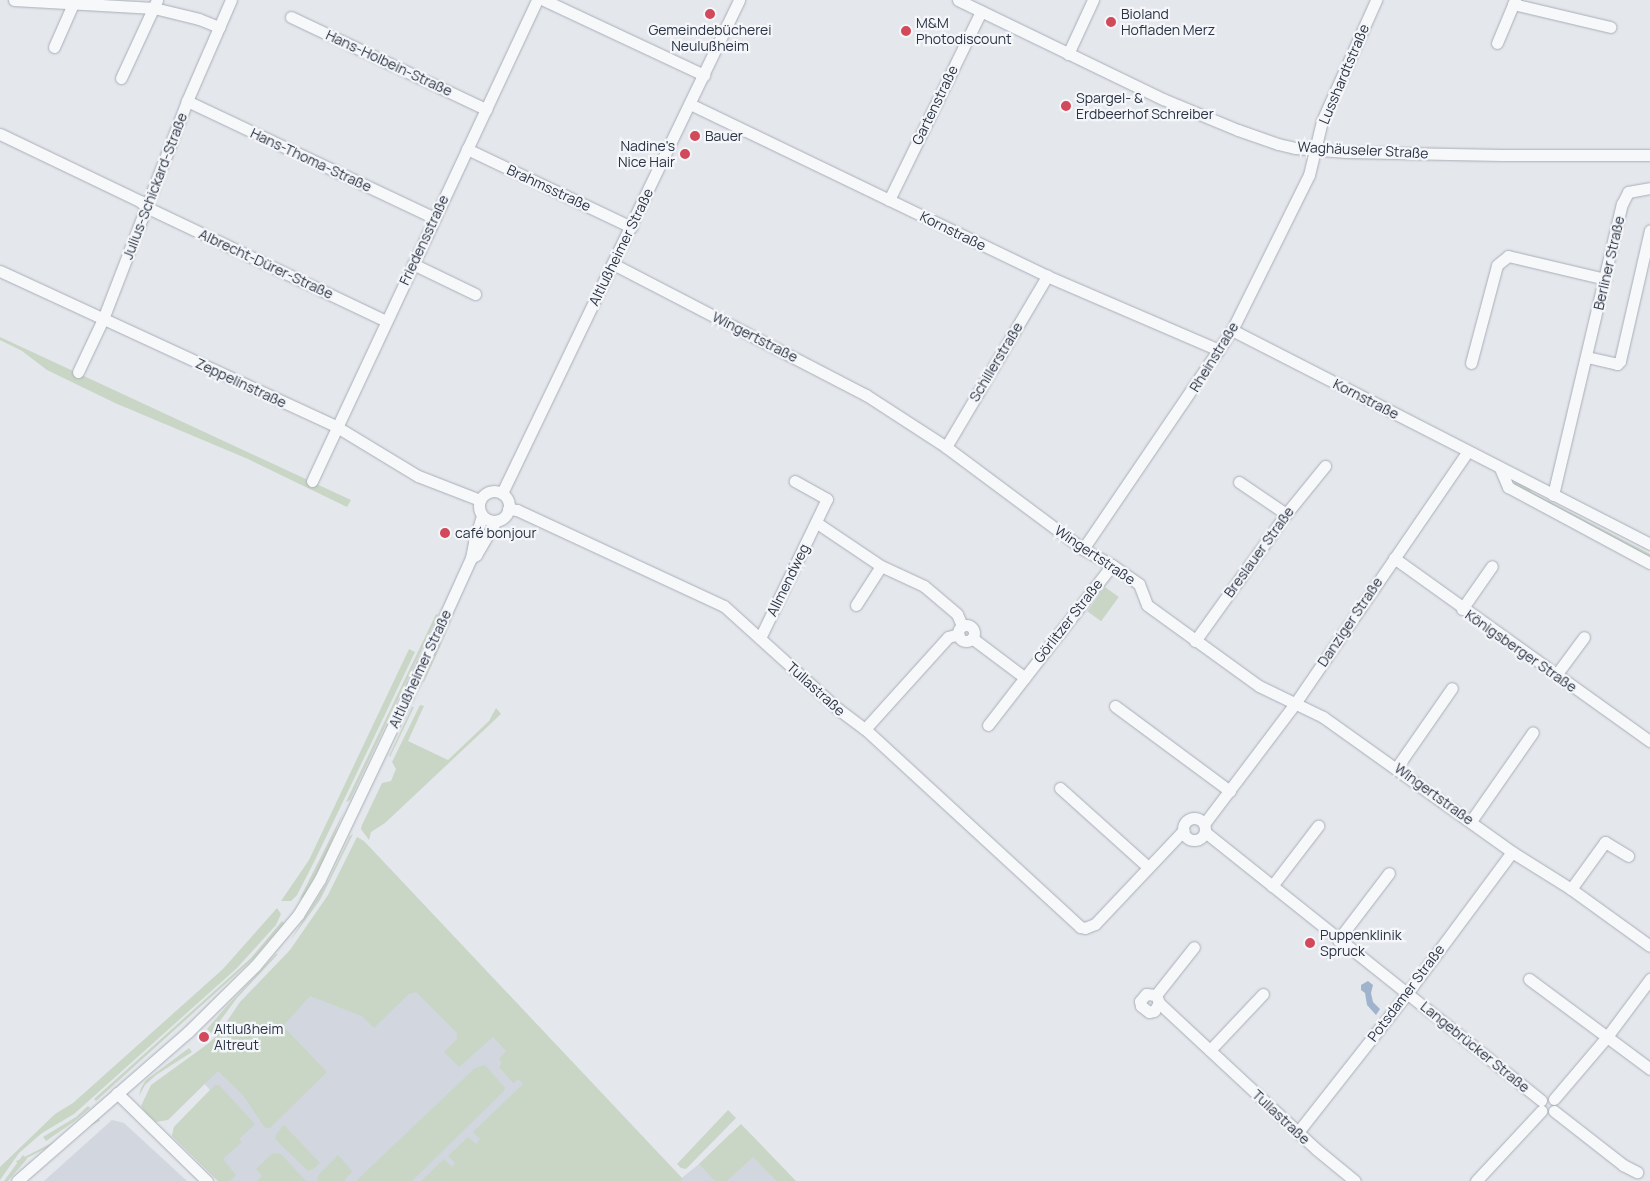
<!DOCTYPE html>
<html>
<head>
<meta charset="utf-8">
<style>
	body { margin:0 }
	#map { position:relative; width:1650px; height:1181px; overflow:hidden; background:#e4e7ec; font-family:Manrope,sans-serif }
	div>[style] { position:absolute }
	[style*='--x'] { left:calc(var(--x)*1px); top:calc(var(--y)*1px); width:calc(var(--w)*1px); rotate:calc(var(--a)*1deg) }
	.built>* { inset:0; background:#d2d6de }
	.green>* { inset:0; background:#c9d6c5; transform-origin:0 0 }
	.water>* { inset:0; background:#9fb4cc }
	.roads { filter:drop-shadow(0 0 1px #a9aeb7) drop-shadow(0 0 1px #a9aeb7) }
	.minor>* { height:11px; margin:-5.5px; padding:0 5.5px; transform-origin:5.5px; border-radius:5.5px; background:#f7f8fa }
	.minor>.ring { margin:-5.5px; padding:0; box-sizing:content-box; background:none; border:11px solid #f7f8fa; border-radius:50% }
	.dots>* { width:14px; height:14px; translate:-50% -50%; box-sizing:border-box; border:2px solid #f4f6f9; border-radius:50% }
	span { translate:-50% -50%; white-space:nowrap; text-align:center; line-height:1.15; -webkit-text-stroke:4.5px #f4f6f9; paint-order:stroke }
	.poi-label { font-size:14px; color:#2b3445 }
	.left { translate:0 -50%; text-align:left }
	.right { translate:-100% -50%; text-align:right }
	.street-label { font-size:14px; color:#2b3445 }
</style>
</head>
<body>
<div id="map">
	<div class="built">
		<div style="clip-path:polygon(321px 949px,502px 1001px,674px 1181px,218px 1181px,172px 1136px,174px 1127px,210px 1090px,194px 1072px)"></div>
		<div style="clip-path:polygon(112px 1120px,124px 1123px,187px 1181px,44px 1181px)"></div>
		<div style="clip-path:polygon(731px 1133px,776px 1181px,678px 1181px,699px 1164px)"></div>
	</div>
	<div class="green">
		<div style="clip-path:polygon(0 337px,351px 500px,347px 507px,248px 459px,115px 403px,47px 370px,22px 351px,0 340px)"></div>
		<div style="clip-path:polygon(1514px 479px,1530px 488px,1531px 492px,1650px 554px,1650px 559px,1516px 488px)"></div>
		<div style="left:1105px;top:587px;width:17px;height:30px;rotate:36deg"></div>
		<div style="clip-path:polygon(436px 614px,438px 615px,370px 758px,350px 800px,346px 802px)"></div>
		<div style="clip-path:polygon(452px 620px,424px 682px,422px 681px)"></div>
		<div style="clip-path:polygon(409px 649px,415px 652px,314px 862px,297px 895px,291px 901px,281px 901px,309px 860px)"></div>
		<div style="clip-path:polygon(420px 705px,424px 706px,408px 741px,448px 760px,489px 721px,496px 708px,501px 714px,385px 823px,371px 832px,369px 840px,361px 829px,362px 825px,382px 783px,391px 781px,396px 769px,392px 762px)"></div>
		<div style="clip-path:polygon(412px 707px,414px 707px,390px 757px,389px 756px)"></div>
		<div style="clip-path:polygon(344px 811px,324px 859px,304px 896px,299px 900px)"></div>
		<div style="clip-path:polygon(353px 834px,320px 900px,290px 941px,328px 881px,350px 836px)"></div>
		<div style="clip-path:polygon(357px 837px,364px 841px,683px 1179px,681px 1181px,421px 1181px,444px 1159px,452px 1167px,455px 1163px,448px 1156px,468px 1137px,476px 1144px,480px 1139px,473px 1132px,523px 1084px,518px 1079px,513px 1083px,499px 1067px,502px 1063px,499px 1059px,506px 1051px,493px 1037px,459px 1067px,444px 1052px,457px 1039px,457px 1033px,416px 992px,409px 994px,374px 1028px,362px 1016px,310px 996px,283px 1026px,327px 1072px,270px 1128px,265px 1128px,243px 1095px,218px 1071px,168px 1120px,156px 1122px,146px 1113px,141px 1106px,151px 1085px,209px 1043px,219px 1033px,240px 1002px,290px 950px,328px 895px)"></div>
		<div style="clip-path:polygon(277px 908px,281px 914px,276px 925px,237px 968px,74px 1114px,42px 1133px,19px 1153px,0 1180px,0 1167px,55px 1114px,73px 1103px,223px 969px)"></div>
		<div style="clip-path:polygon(282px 921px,284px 923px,253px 959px,96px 1101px,94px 1099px,251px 958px)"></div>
		<div style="clip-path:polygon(276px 954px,278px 954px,237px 998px,211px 1033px,207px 1029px,225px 1008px)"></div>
		<div style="clip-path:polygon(189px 1048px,192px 1052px,156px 1075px,145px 1085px,139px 1096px,141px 1088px,146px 1080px)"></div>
		<div style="clip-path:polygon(485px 1065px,505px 1088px,504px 1091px,412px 1181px,356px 1181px,475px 1068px)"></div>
		<div style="clip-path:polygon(215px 1085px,219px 1085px,255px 1124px,239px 1139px,242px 1142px,223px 1159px,236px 1175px,230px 1181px,218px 1181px,172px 1136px,174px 1127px)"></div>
		<div style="clip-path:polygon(88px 1106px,90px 1108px,75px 1121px,46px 1141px,43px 1137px,76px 1117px)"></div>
		<div style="clip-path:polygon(728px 1110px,736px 1118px,686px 1169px,681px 1168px,677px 1164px)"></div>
		<div style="left:99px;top:1119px;width:2px;height:93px;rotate:63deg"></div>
		<div style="clip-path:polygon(741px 1124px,796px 1181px,776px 1181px,753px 1157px,727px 1181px,715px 1181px,699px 1164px)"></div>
		<div style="clip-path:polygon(284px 1125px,320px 1163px,315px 1168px,308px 1171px,275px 1139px,277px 1133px)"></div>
		<div style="clip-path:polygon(273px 1153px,281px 1154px,306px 1181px,257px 1181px,262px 1176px,256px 1169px)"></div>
		<div style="clip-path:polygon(23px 1155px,27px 1159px,8px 1181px,4px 1181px)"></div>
		<div style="clip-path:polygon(338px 1155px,352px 1171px,344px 1181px,317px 1181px,319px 1174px)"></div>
	</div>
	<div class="water">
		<div style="clip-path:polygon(1368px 981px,1373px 985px,1371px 993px,1373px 1002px,1380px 1009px,1376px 1015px,1367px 1005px,1365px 993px,1361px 990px,1361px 985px)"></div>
	</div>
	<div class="roads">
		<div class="minor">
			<div style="--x:14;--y:0;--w:140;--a:3.3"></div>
			<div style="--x:154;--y:8;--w:46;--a:13.7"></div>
			<div style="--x:199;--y:19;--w:22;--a:22"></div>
			<div style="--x:544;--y:0;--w:177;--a:25.1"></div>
			<div style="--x:958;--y:0;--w:228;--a:25.8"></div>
			<div style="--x:1163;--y:99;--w:81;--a:22.5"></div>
			<div style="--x:1238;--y:130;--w:42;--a:19.3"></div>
			<div style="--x:1278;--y:144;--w:17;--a:13"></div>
			<div style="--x:1295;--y:148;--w:52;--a:4.4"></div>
			<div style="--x:1347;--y:152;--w:155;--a:1.1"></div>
			<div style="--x:1502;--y:155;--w:148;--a:0"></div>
			<div style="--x:1513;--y:4;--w:100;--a:13.3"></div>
			<div style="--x:291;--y:17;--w:216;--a:25.3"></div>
			<div style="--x:1497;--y:43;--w:47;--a:-67.3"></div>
			<div style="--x:54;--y:47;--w:47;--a:-66.2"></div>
			<div style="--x:1068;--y:54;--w:60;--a:-65.2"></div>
			<div style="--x:121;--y:78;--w:86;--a:-65.2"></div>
			<div style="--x:187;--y:101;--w:273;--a:25.3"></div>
			<div style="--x:690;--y:104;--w:396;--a:25.7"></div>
			<div style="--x:1047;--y:276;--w:187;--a:23.3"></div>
			<div style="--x:0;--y:134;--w:155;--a:25.6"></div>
			<div style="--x:140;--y:201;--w:8;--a:45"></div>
			<div style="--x:146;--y:207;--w:266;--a:25.4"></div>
			<div style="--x:467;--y:149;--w:182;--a:25.4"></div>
			<div style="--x:889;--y:200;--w:210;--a:-64"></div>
			<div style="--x:413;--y:264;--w:69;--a:25.8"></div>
			<div style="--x:613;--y:264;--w:285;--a:27.4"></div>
			<div style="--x:866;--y:395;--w:95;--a:33"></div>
			<div style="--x:946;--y:447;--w:171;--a:36.7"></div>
			<div style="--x:1083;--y:549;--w:33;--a:29"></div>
			<div style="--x:1112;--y:565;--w:33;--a:35"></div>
			<div style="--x:1139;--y:584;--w:22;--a:69"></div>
			<div style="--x:1147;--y:605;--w:138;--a:35.9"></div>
			<div style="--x:1259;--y:686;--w:71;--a:25.8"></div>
			<div style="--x:1323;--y:717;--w:232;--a:35.5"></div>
			<div style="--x:1512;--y:852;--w:70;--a:32.1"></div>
			<div style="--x:1571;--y:889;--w:97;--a:35.8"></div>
			<div style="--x:0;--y:271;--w:371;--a:24.8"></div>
			<div style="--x:337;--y:427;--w:95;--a:31.2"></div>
			<div style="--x:418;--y:476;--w:66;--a:21.2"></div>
			<div style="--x:1232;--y:330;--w:470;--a:27.1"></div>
			<div style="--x:1587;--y:357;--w:31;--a:13"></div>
			<div style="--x:1617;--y:364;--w:4;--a:-45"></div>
			<div style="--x:1620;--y:361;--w:134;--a:-77.1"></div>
			<div style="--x:1471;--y:363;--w:101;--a:-75.1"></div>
			<div style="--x:1497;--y:265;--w:14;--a:-39"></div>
			<div style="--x:1508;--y:256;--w:100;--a:13.3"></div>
			<div style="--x:78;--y:372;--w:59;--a:-64.7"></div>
			<div style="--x:103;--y:319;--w:234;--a:-68.9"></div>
			<div style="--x:187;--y:101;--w:110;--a:-66.5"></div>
			<div style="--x:946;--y:447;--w:199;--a:-59.4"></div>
			<div style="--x:1500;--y:468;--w:21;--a:67"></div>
			<div style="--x:1508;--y:487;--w:161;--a:28.2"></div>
			<div style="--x:312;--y:481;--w:531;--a:-64.93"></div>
			<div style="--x:1239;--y:482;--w:57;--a:34.2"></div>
			<div class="ring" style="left:479px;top:491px;width:19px;height:19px"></div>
			<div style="--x:502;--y:493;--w:547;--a:-64.32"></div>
			<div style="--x:1553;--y:495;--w:299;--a:-76.7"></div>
			<div style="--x:1622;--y:204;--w:13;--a:-63"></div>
			<div style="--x:1628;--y:192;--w:22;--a:-10"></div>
			<div style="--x:508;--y:509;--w:9;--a:6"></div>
			<div style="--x:517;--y:510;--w:228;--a:24.9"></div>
			<div style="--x:724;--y:606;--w:154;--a:42.1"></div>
			<div style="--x:838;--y:709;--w:34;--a:37"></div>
			<div style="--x:865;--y:729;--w:292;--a:42.6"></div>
			<div style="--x:1080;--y:927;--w:5;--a:11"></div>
			<div style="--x:1085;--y:928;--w:11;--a:-22"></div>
			<div style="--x:1095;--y:924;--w:129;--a:-46.6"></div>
			<div style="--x:817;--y:523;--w:77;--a:33.9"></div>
			<div style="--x:881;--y:566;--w:47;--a:24.9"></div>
			<div style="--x:924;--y:586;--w:43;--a:40.3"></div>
			<div style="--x:957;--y:614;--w:13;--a:67"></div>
			<div style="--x:1083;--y:549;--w:265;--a:-55.8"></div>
			<div style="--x:1232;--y:330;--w:173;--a:-63.6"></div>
			<div style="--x:1309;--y:175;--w:56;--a:-76.5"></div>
			<div style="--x:1322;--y:121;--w:133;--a:-65.9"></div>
			<div style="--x:471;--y:558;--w:6;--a:-31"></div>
			<div style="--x:476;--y:555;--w:39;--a:-60"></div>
			<div style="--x:1394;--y:558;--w:315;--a:35.6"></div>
			<div style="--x:856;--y:605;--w:46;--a:-57.3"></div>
			<div style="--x:1462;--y:609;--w:52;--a:-55.1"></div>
			<div class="ring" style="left:958px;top:625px;width:5px;height:5px"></div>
			<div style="--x:760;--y:638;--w:154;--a:-64.3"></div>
			<div style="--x:827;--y:499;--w:37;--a:-151"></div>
			<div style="--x:972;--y:638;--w:66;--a:37"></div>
			<div style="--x:1195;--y:641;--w:156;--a:-54.4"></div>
			<div style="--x:1286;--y:514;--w:62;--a:-50.9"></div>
			<div style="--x:1556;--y:675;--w:47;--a:-53.6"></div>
			<div style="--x:1115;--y:706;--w:143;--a:36.5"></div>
			<div style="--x:988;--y:725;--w:202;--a:-52.2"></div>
			<div style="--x:865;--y:729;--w:124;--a:-47.9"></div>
			<div style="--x:948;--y:637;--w:11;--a:-15"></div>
			<div style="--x:1397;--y:767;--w:96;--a:-55.2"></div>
			<div style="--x:1060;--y:788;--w:118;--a:41.9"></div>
			<div class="ring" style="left:1183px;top:818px;width:11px;height:11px"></div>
			<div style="--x:1471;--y:821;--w:108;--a:-55.1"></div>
			<div style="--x:1204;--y:824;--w:149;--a:-52.9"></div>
			<div style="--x:1294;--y:705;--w:306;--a:-55.6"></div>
			<div style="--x:1205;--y:832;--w:430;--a:38.6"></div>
			<div style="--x:1272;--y:886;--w:76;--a:-52.5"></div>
			<div style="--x:1571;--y:889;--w:58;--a:-54.1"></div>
			<div style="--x:1605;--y:842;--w:27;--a:31"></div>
			<div style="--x:1338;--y:940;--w:84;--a:-52.7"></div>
			<div style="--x:1529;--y:979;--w:151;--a:36.6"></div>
			<div style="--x:1156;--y:995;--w:61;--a:-51.6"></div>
			<div style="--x:1159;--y:1003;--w:9;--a:122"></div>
			<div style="--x:1154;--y:1011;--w:5;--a:169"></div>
			<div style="--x:1149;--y:1012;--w:10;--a:-143"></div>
			<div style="--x:1141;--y:1006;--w:5;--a:-101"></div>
			<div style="--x:1140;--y:1001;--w:9;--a:-49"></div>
			<div style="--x:1146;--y:994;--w:10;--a:6"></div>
			<div style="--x:1156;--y:995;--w:9;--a:69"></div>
			<div style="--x:1159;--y:1003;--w:214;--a:42.9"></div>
			<div style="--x:1316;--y:1149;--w:50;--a:39.4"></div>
			<div style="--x:1210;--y:1050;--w:77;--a:-46.6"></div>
			<div style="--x:117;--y:1093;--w:126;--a:44.4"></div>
			<div style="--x:1554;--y:1099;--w:80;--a:-49.6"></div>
			<div style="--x:1606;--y:1038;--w:74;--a:-53.3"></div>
			<div style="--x:1554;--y:1111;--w:88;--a:38"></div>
			<div style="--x:1623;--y:1165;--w:16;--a:27"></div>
			<div style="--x:1298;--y:1132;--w:178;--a:-51.8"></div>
			<div style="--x:1408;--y:992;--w:174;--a:-53.4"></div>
			<div style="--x:17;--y:1181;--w:227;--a:-41.1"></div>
			<div style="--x:188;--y:1032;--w:94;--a:-44.6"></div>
			<div style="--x:255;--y:966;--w:67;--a:-49.9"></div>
			<div style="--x:298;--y:915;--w:42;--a:-58.6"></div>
			<div style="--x:320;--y:879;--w:260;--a:-64.5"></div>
			<div style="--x:432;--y:644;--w:94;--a:-65.6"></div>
			<div style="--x:471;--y:558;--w:16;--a:-79"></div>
			<div style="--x:474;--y:542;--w:27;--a:-73"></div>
			<div style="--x:1476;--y:1181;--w:96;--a:-47.1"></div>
		</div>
	</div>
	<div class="dots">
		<div style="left:710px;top:14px;background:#d1495b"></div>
		<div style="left:1111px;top:22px;background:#d1495b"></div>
		<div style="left:906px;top:31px;background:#d1495b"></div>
		<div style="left:1066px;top:106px;background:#d1495b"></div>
		<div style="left:695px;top:136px;background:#d1495b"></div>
		<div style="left:685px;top:154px;background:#d1495b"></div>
		<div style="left:445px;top:533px;background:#d1495b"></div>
		<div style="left:1310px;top:943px;background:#d1495b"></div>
		<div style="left:204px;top:1037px;background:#d1495b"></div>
	</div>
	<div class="poi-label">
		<span class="left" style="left:1121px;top:22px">Bioland<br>Hofladen Merz</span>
		<span class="left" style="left:916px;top:31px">M&amp;M<br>Photodiscount</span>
		<span style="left:710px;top:38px">Gemeindebücherei<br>Neulußheim</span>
		<span class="left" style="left:1076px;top:106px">Spargel- &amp;<br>Erdbeerhof Schreiber</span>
		<span class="left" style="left:705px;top:136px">Bauer</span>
		<span class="right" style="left:675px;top:154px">Nadine's<br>Nice Hair</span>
		<span class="left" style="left:455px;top:533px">café bonjour</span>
		<span class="left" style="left:1320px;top:943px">Puppenklinik<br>Spruck</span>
		<span class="left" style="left:214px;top:1037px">Altlußheim<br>Altreut</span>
	</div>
	<div class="street-label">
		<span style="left:389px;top:63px;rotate:25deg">Hans-Holbein-Straße</span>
		<span style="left:1344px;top:74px;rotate:-67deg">Lusshardtstraße</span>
		<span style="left:935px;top:105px;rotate:-64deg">Gartenstraße</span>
		<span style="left:1363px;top:150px;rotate:3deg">Waghäuseler Straße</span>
		<span style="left:311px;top:160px;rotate:25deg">Hans-Thoma-Straße</span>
		<span style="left:155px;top:186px;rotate:-69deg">Julius-Schickard-Straße</span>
		<span style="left:549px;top:188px;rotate:25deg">Brahmsstraße</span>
		<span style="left:953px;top:231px;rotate:26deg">Kornstraße</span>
		<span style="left:424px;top:240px;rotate:-65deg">Friedensstraße</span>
		<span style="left:621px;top:247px;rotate:-64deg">Altlußheimer Straße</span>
		<span style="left:1609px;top:263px;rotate:-77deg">Berliner Straße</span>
		<span style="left:266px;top:264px;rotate:25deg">Albrecht-Dürer-Straße</span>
		<span style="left:755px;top:337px;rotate:27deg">Wingertstraße</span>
		<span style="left:1214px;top:357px;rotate:-58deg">Rheinstraße</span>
		<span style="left:996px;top:362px;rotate:-59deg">Schillerstraße</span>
		<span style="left:241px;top:383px;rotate:25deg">Zeppelinstraße</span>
		<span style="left:1366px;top:399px;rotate:27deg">Kornstraße</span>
		<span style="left:1259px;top:552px;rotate:-54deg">Breslauer Straße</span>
		<span style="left:1095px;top:555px;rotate:34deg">Wingertstraße</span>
		<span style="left:788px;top:580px;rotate:-64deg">Allmendweg</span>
		<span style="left:1068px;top:621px;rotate:-52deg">Görlitzer Straße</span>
		<span style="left:1350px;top:622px;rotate:-56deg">Danziger Straße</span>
		<span style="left:1521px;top:651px;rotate:35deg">Königsberger Straße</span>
		<span style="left:420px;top:669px;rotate:-65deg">Altlußheimer Straße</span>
		<span style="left:816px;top:689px;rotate:42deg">Tullastraße</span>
		<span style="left:1434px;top:794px;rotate:36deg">Wingertstraße</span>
		<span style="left:1406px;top:993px;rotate:-53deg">Potsdamer Straße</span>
		<span style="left:1475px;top:1047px;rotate:39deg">Langebrücker Straße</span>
		<span style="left:1281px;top:1117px;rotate:43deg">Tullastraße</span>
	</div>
</div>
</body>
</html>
